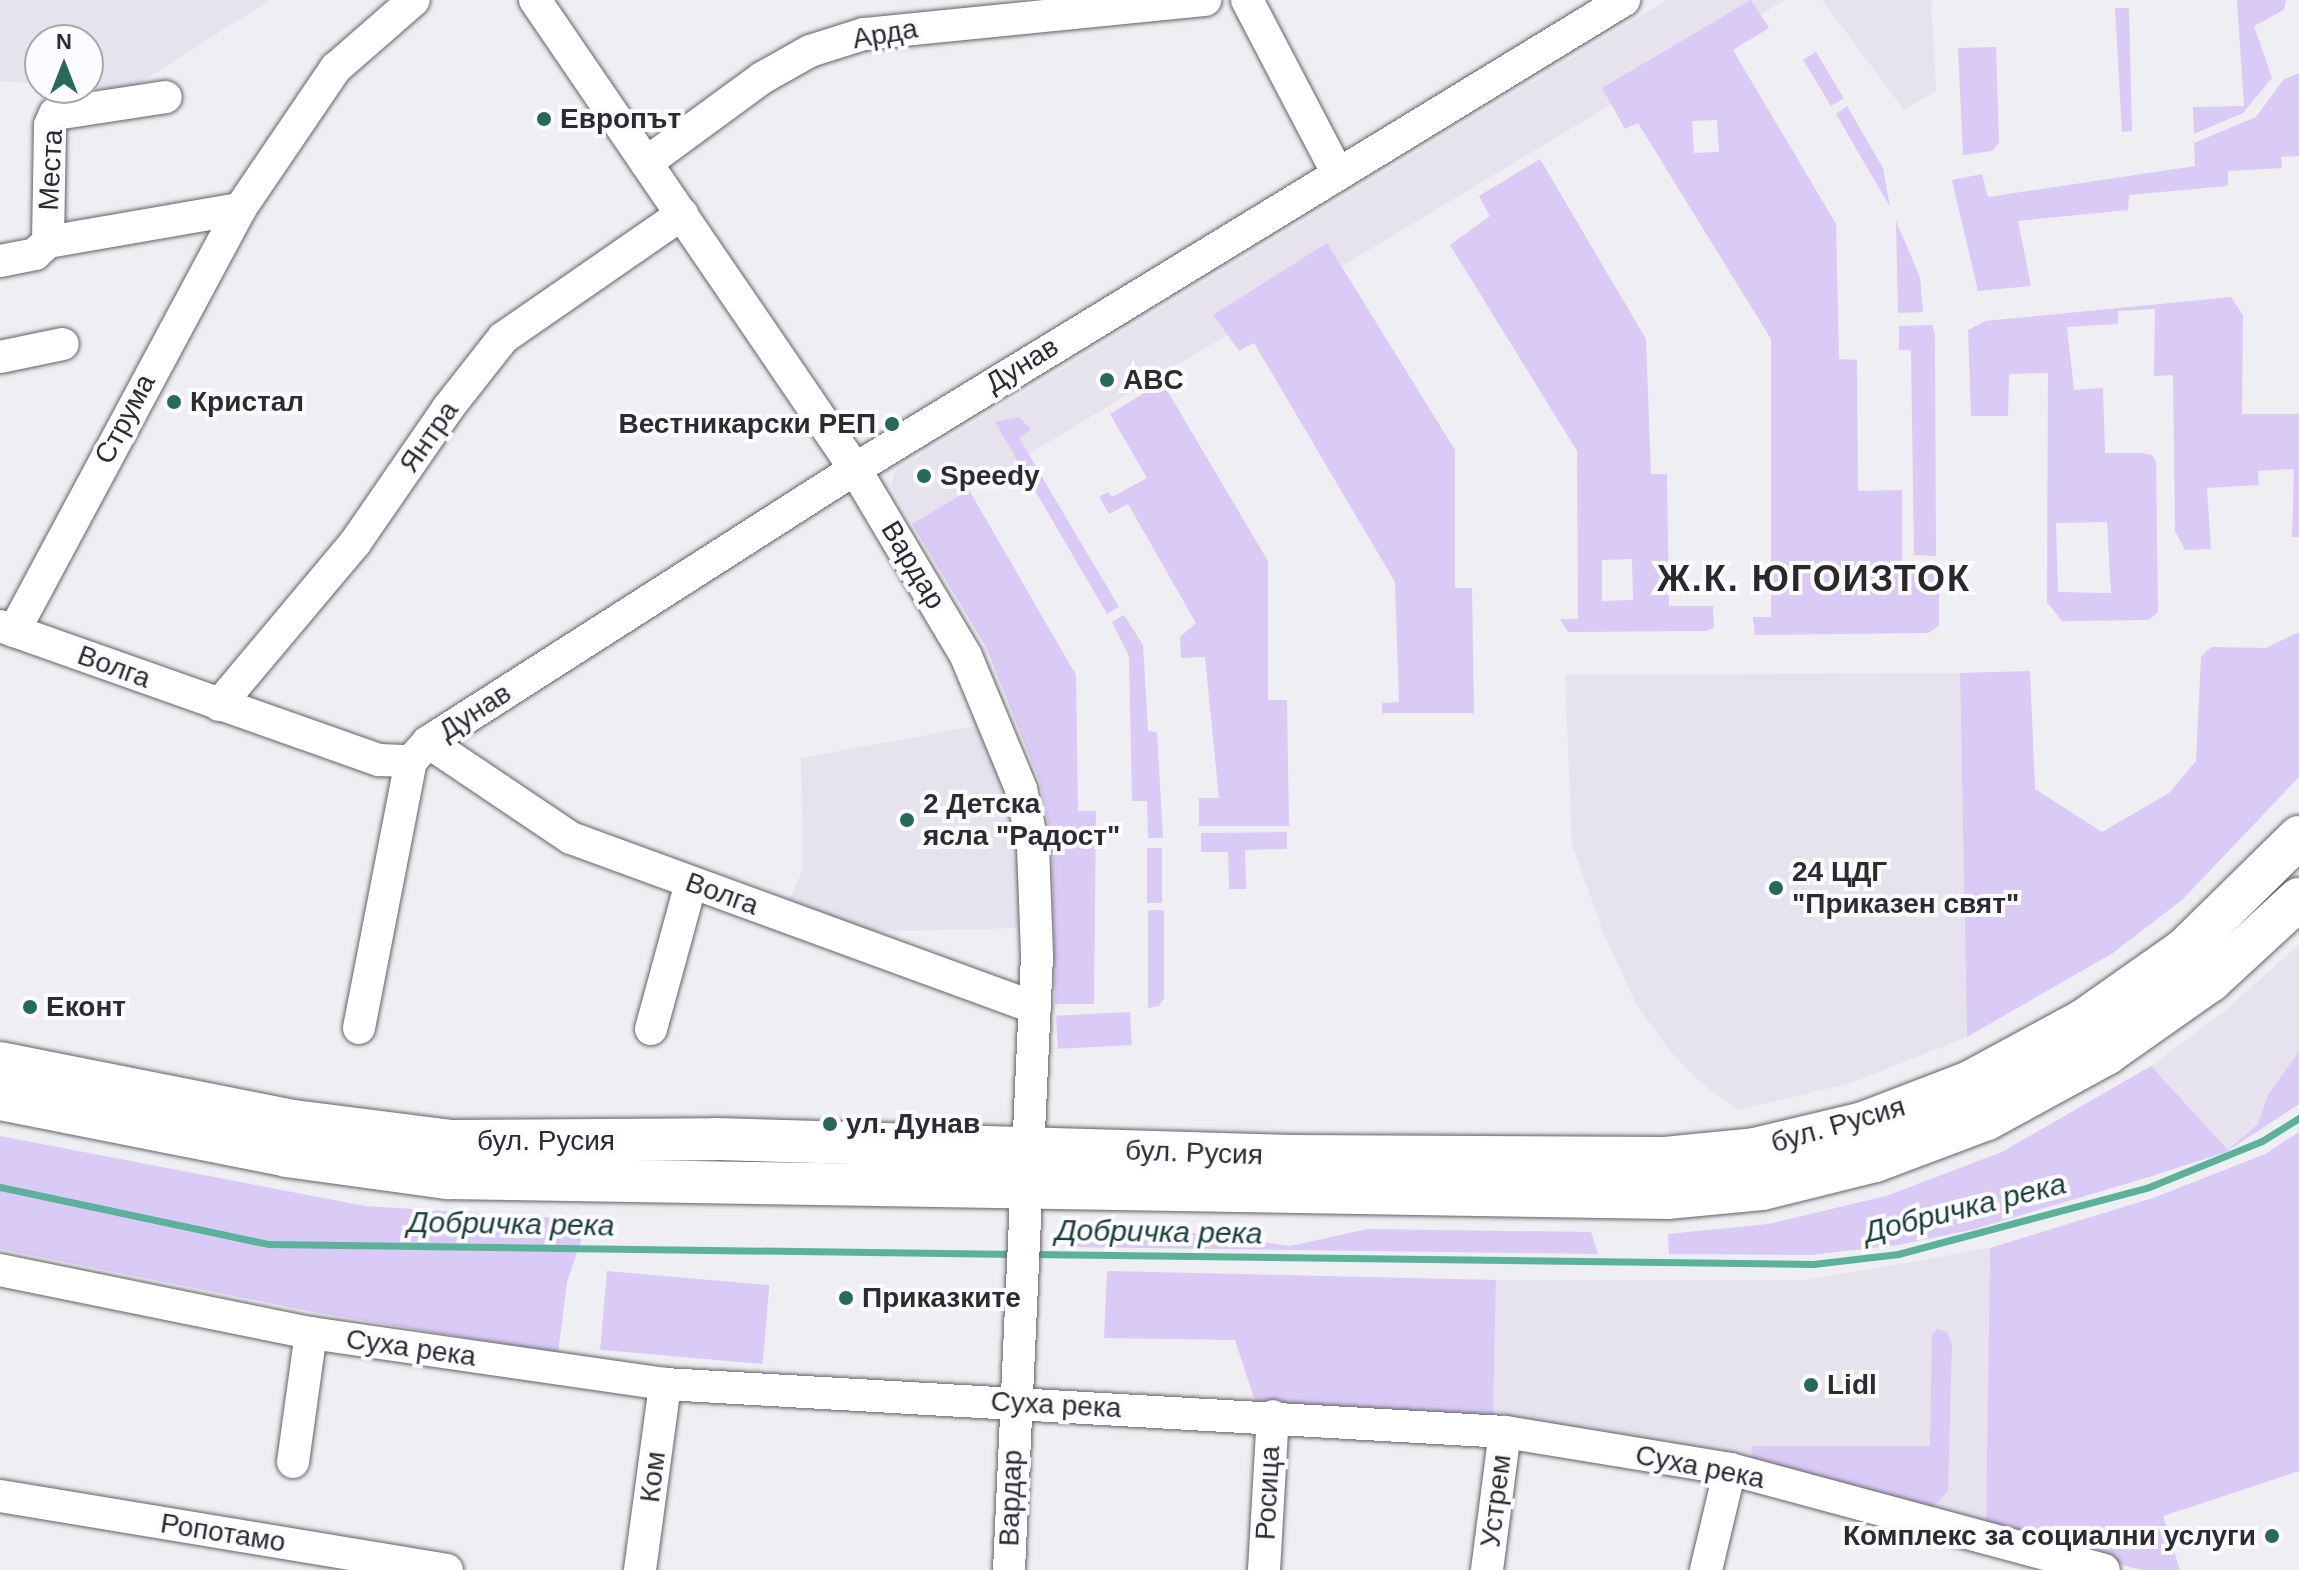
<!DOCTYPE html>
<html>
<head>
<meta charset="utf-8">
<style>
	body { margin:0 }
	#map { position:relative; width:2299px; height:1570px; overflow:hidden; background:#efeef2; font-family:Arial,sans-serif }
	div>[style] { position:absolute }
	[style*='--x'] { left:calc(var(--x)*1px); top:calc(var(--y)*1px); width:calc(var(--w)*1px); rotate:calc(var(--a)*1deg) }
	.built>* { inset:0; background:#e6e3ee }
	.green>* { inset:0; background:#dacaf6; transform-origin:0 0 }
	.stream>* { height:7px; margin:-3.5px; padding:0 3.5px; transform-origin:3.5px; border-radius:3.5px; background:#5cb19a }
	.roads { filter:drop-shadow(0 0 2px #646366) drop-shadow(0 0 2px #646366) }
	.minor>* { height:32px; margin:-16px; padding:0 16px; transform-origin:16px; border-radius:16px; background:#fff }
	.major>* { height:42px; margin:-21px; padding:0 21px; transform-origin:21px; border-radius:21px; background:#fff }
	.dots>* { width:22px; height:22px; translate:-50% -50%; box-sizing:border-box; border:4px solid #fcfbff; border-radius:50% }
	span { translate:-50% -50%; white-space:nowrap; text-align:center; line-height:1.15; -webkit-text-stroke:8px #fcfbff; paint-order:stroke }
	.street-label { font-size:28px; color:#2c2b2d }
	.poi-label { font-size:28px; color:#2c2b2d; font-weight:700 }
	.left { translate:0 -50%; text-align:left }
	.right { translate:-100% -50%; text-align:right }
	.water-label { font-size:30px; color:#183f35; font-style:italic }
	.district-label { font-size:36px; color:#29282b; font-weight:700; letter-spacing:2px }
	.north { position:absolute; left:24px; top:24px; width:80px; height:80px; box-sizing:border-box; background:#fcfbff; border:2px solid #a9a8ab; border-radius:50%; rotate:0deg; font-size:22px; font-weight:700; line-height:32px; text-align:center; color:#2c2b2d }
	.north::after { content:''; display:block; margin:auto; width:28px; height:36px; background:#286a5a; clip-path:polygon(50% 0,100% 100%,50% 72%,0 100%) }
</style>
</head>
<body>
<div id="map">
	<div class="built">
		<div style="clip-path:polygon(0 0,268px 0,268px 1px,127px 91px,88px 88px,88px 40px,40px 40px,40px 84px,0 81px)"></div>
		<div style="clip-path:polygon(1667px 0,1785px 0,912px 524px,891px 486px,895px 471px)"></div>
		<div style="clip-path:polygon(1822px 0,1931px 0,1936px 91px,1904px 110px)"></div>
		<div style="clip-path:polygon(1960px 673px,1967px 1037px,1851px 1083px,1738px 1110px,1700px 1082px,1670px 1051px,1636px 1004px,1603px 932px,1572px 844px,1565px 675px)"></div>
		<div style="clip-path:polygon(982px 725px,1005px 793px,1017px 848px,1020px 928px,852px 932px,785px 909px,803px 869px,801px 758px)"></div>
		<div style="clip-path:polygon(2299px 944px,2299px 1051px,2268px 1095px,2258px 1124px,2228px 1150px,2151px 1066px,2228px 1008px)"></div>
		<div style="clip-path:polygon(1990px 1248px,1986px 1527px,1493px 1416px,1496px 1280px,1807px 1280px)"></div>
	</div>
	<div class="green">
		<div style="clip-path:polygon(evenodd,1751px 0,1769px 28px,1733px 50px,1836px 224px,1839px 359px,1857px 360px,1858px 491px,1902px 490px,1902px 566px,1939px 567px,1939px 626px,1928px 633px,1755px 635px,1753px 617px,1771px 617px,1771px 339px,1638px 123px,1625px 129px,1602px 88px,1751px 0,1717px 120px,1719px 152px,1694px 153px,1692px 121px,1717px 120px)"></div>
		<div style="clip-path:polygon(2237px 0,2286px 0,2284px 10px,2254px 26px,2272px 78px,2243px 113px,2194px 134px,2193px 107px,2244px 106px)"></div>
		<div style="clip-path:polygon(2115px 8px,2129px 8px,2132px 131px,2122px 132px)"></div>
		<div style="clip-path:polygon(1996px 47px,1999px 143px,1992px 151px,1963px 155px,1958px 48px)"></div>
		<div style="left:1816px;top:52px;width:54px;height:15px;rotate:59deg"></div>
		<div style="clip-path:polygon(2299px 73px,2299px 156px,2281px 157px,2282px 168px,2228px 171px,2228px 186px,2129px 195px,2128px 210px,2018px 221px,2031px 286px,1978px 291px,1952px 180px,1982px 174px,1988px 197px,2195px 166px,2194px 143px,2256px 117px,2283px 80px)"></div>
		<div style="clip-path:polygon(1847px 106px,1883px 168px,1890px 207px,1836px 114px)"></div>
		<div style="clip-path:polygon(evenodd,1540px 159px,1646px 339px,1651px 474px,1667px 474px,1669px 606px,1713px 606px,1714px 628px,1706px 631px,1568px 632px,1560px 619px,1578px 619px,1577px 451px,1450px 245px,1490px 216px,1479px 196px,1540px 159px,1632px 559px,1633px 600px,1602px 601px,1602px 560px,1632px 559px)"></div>
		<div style="clip-path:polygon(1896px 221px,1920px 277px,1923px 312px,1898px 313px)"></div>
		<div style="clip-path:polygon(1327px 243px,1455px 450px,1455px 588px,1472px 588px,1474px 713px,1382px 713px,1382px 703px,1399px 702px,1395px 582px,1254px 343px,1239px 351px,1213px 315px)"></div>
		<div style="clip-path:polygon(evenodd,2231px 297px,2243px 315px,2242px 414px,2299px 414px,2299px 537px,2292px 537px,2294px 469px,2258px 471px,2259px 485px,2207px 488px,2211px 549px,2185px 550px,2175px 531px,2173px 375px,2154px 376px,2155px 309px,2118px 311px,2118px 324px,2067px 327px,2074px 390px,2103px 388px,2105px 453px,2141px 453px,2152px 455px,2156px 462px,2158px 612px,2149px 620px,2062px 621px,2047px 602px,2048px 373px,2009px 374px,2008px 416px,1971px 416px,1968px 330px,1985px 321px,2231px 297px,2107px 522px,2111px 593px,2058px 592px,2056px 523px,2107px 522px)"></div>
		<div style="clip-path:polygon(1932px 325px,1935px 334px,1936px 556px,1914px 555px,1911px 350px,1899px 350px,1899px 326px)"></div>
		<div style="clip-path:polygon(1162px 382px,1268px 561px,1268px 700px,1287px 700px,1289px 826px,1199px 826px,1199px 798px,1219px 798px,1205px 657px,1181px 658px,1180px 637px,1196px 623px,1128px 504px,1109px 514px,1099px 497px,1108px 492px,1112px 497px,1147px 478px,1110px 414px)"></div>
		<div style="clip-path:polygon(1019px 417px,1031px 429px,1019px 438px,1119px 607px,1107px 614px,995px 422px)"></div>
		<div style="clip-path:polygon(969px 490px,1076px 675px,1078px 811px,1096px 811px,1094px 1004px,1055px 1004px,1052px 843px,1040px 782px,986px 647px,912px 524px)"></div>
		<div style="clip-path:polygon(1124px 615px,1143px 645px,1148px 731px,1157px 732px,1163px 838px,1148px 838px,1147px 801px,1132px 801px,1129px 656px,1112px 622px)"></div>
		<div style="clip-path:polygon(2299px 632px,2299px 777px,2183px 899px,2113px 953px,1967px 1037px,1960px 673px,2030px 671px,2035px 789px,2102px 832px,2169px 793px,2196px 761px,2201px 657px,2211px 647px,2266px 648px)"></div>
		<div style="clip-path:polygon(1287px 832px,1287px 849px,1245px 850px,1246px 889px,1229px 889px,1228px 852px,1201px 852px,1201px 833px)"></div>
		<div style="left:1147px;top:848px;width:15px;height:55px"></div>
		<div style="clip-path:polygon(1148px 910px,1164px 910px,1164px 998px,1159px 1006px,1148px 1008px)"></div>
		<div style="left:1130px;top:1012px;width:33px;height:74px;rotate:87deg"></div>
		<div style="clip-path:polygon(2299px 1051px,2299px 1104px,2226px 1152px,2149px 1177px,1971px 1230px,1898px 1245px,1811px 1255px,1669px 1254px,1668px 1234px,1768px 1224px,1886px 1196px,2002px 1152px,2151px 1066px,2228px 1150px,2258px 1124px,2268px 1095px)"></div>
		<div style="clip-path:polygon(2299px 1132px,2299px 1471px,2163px 1516px,2180px 1570px,2141px 1570px,1986px 1527px,1990px 1248px,2153px 1198px,2265px 1154px)"></div>
		<div style="clip-path:polygon(0 1136px,365px 1206px,588px 1220px,567px 1282px,558px 1353px,313px 1312px,0 1249px)"></div>
		<div style="clip-path:polygon(1368px 1229px,1591px 1232px,1598px 1254px,1072px 1247px,1065px 1243px,1065px 1234px,1193px 1233px,1290px 1246px)"></div>
		<div style="left:607px;top:1271px;width:163px;height:79px;rotate:5deg"></div>
		<div style="clip-path:polygon(1107px 1271px,1496px 1280px,1493px 1416px,1255px 1401px,1235px 1340px,1104px 1338px)"></div>
		<div style="clip-path:polygon(1937px 1329px,1947px 1332px,1952px 1344px,1948px 1491px,1934px 1506px,1923px 1509px,1752px 1460px,1751px 1446px,1930px 1446px,1932px 1335px)"></div>
	</div>
	<div class="stream">
		<div style="--x:0;--y:1187;--w:275;--a:12"></div>
		<div style="--x:269;--y:1244;--w:747;--a:0.77"></div>
		<div style="--x:1032;--y:1254;--w:781;--a:0.73"></div>
		<div style="--x:1813;--y:1264;--w:86;--a:-6.7"></div>
		<div style="--x:1898;--y:1254;--w:260;--a:-14.9"></div>
		<div style="--x:2149;--y:1187;--w:122;--a:-22.2"></div>
		<div style="--x:2262;--y:1141;--w:44;--a:-31.9"></div>
	</div>
	<div class="roads">
		<div class="minor">
			<div style="--x:535;--y:0;--w:568;--a:55.69"></div>
			<div style="--x:855;--y:469;--w:217;--a:59.3"></div>
			<div style="--x:966;--y:656;--w:144;--a:67.5"></div>
			<div style="--x:1021;--y:789;--w:58;--a:78.1"></div>
			<div style="--x:1033;--y:846;--w:110;--a:87.9"></div>
			<div style="--x:1037;--y:956;--w:615;--a:92.61"></div>
			<div style="--x:1247;--y:0;--w:194;--a:62.4"></div>
			<div style="--x:646;--y:163;--w:144;--a:-36.2"></div>
			<div style="--x:762;--y:78;--w:55;--a:-29.4"></div>
			<div style="--x:810;--y:51;--w:57;--a:-17.5"></div>
			<div style="--x:864;--y:34;--w:343;--a:-5.7"></div>
			<div style="--x:48;--y:242;--w:117;--a:-89"></div>
			<div style="--x:50;--y:125;--w:12;--a:-66"></div>
			<div style="--x:55;--y:114;--w:112;--a:-8.7"></div>
			<div style="--x:0;--y:261;--w:36;--a:-11"></div>
			<div style="--x:35;--y:254;--w:18;--a:-43"></div>
			<div style="--x:48;--y:242;--w:195;--a:-9.8"></div>
			<div style="--x:0;--y:357;--w:64;--a:-11.7"></div>
			<div style="--x:0;--y:626;--w:402;--a:19.5"></div>
			<div style="--x:379;--y:760;--w:32;--a:2"></div>
			<div style="--x:14;--y:631;--w:479;--a:-61.8"></div>
			<div style="--x:240;--y:209;--w:171;--a:-55.8"></div>
			<div style="--x:336;--y:68;--w:103;--a:-41.1"></div>
			<div style="--x:219;--y:705;--w:212;--a:-50"></div>
			<div style="--x:355;--y:543;--w:164;--a:-55.4"></div>
			<div style="--x:448;--y:408;--w:89;--a:-51.8"></div>
			<div style="--x:503;--y:338;--w:218;--a:-34.7"></div>
			<div style="--x:428;--y:742;--w:172;--a:33.9"></div>
			<div style="--x:571;--y:838;--w:494;--a:20.1"></div>
			<div style="--x:359;--y:1028;--w:272;--a:-79"></div>
			<div style="--x:411;--y:761;--w:25;--a:-48"></div>
			<div style="--x:428;--y:742;--w:507;--a:-32.59"></div>
			<div style="--x:855;--y:469;--w:901;--a:-31.38"></div>
			<div style="--x:651;--y:1029;--w:151;--a:-74.7"></div>
			<div style="--x:0;--y:1270;--w:317;--a:11.5"></div>
			<div style="--x:311;--y:1333;--w:358;--a:8.2"></div>
			<div style="--x:665;--y:1384;--w:841;--a:3.27"></div>
			<div style="--x:1505;--y:1432;--w:228;--a:9.3"></div>
			<div style="--x:1730;--y:1469;--w:387;--a:15.1"></div>
			<div style="--x:293;--y:1462;--w:130;--a:-82.1"></div>
			<div style="--x:0;--y:1496;--w:453;--a:9.4"></div>
			<div style="--x:640;--y:1570;--w:188;--a:-82.3"></div>
			<div style="--x:1264;--y:1570;--w:154;--a:-86.7"></div>
			<div style="--x:1487;--y:1570;--w:139;--a:-82.6"></div>
			<div style="--x:1706;--y:1570;--w:104;--a:-76.6"></div>
		</div>
		<div class="major">
			<div style="--x:0;--y:1063;--w:300;--a:11.2"></div>
			<div style="--x:294;--y:1121;--w:157;--a:7.3"></div>
			<div style="--x:450;--y:1141;--w:266;--a:-0.4"></div>
			<div style="--x:716;--y:1139;--w:576;--a:1.69"></div>
			<div style="--x:1292;--y:1156;--w:373;--a:0.3"></div>
			<div style="--x:1665;--y:1158;--w:90;--a:-5.7"></div>
			<div style="--x:1755;--y:1149;--w:111;--a:-13.5"></div>
			<div style="--x:1863;--y:1123;--w:115;--a:-21"></div>
			<div style="--x:1970;--y:1082;--w:130;--a:-28.5"></div>
			<div style="--x:2084;--y:1020;--w:123;--a:-35.1"></div>
			<div style="--x:2185;--y:949;--w:160;--a:-44.5"></div>
			<div style="--x:0;--y:1099;--w:293;--a:11.2"></div>
			<div style="--x:287;--y:1156;--w:162;--a:7.8"></div>
			<div style="--x:448;--y:1178;--w:1219;--a:0.94"></div>
			<div style="--x:1667;--y:1198;--w:95;--a:-5.4"></div>
			<div style="--x:1762;--y:1189;--w:116;--a:-13.9"></div>
			<div style="--x:1875;--y:1161;--w:120;--a:-20.6"></div>
			<div style="--x:1987;--y:1119;--w:136;--a:-28.6"></div>
			<div style="--x:2106;--y:1054;--w:127;--a:-35.1"></div>
			<div style="--x:2210;--y:981;--w:121;--a:-42.7"></div>
		</div>
	</div>
	<div class="dots">
		<div style="left:544px;top:119px;background:#286a5a"></div>
		<div style="left:1107px;top:380px;background:#286a5a"></div>
		<div style="left:174px;top:402px;background:#286a5a"></div>
		<div style="left:892px;top:424px;background:#286a5a"></div>
		<div style="left:924px;top:476px;background:#286a5a"></div>
		<div style="left:907px;top:820px;background:#286a5a"></div>
		<div style="left:1776px;top:888px;background:#286a5a"></div>
		<div style="left:30px;top:1007px;background:#286a5a"></div>
		<div style="left:830px;top:1124px;background:#286a5a"></div>
		<div style="left:846px;top:1298px;background:#286a5a"></div>
		<div style="left:1811px;top:1385px;background:#286a5a"></div>
		<div style="left:2272px;top:1536px;background:#286a5a"></div>
	</div>
	<div class="street-label">
		<span style="left:885px;top:34px;rotate:-10deg">Арда</span>
		<span style="left:51px;top:170px;rotate:-87deg">Места</span>
		<span style="left:1022px;top:365px;rotate:-32deg">Дунав</span>
		<span style="left:125px;top:419px;rotate:-62deg">Струма</span>
		<span style="left:429px;top:437px;rotate:-55deg">Янтра</span>
		<span style="left:913px;top:565px;rotate:59deg">Вардар</span>
		<span style="left:114px;top:667px;rotate:20deg">Волга</span>
		<span style="left:475px;top:712px;rotate:-33deg">Дунав</span>
		<span style="left:722px;top:894px;rotate:20deg">Волга</span>
		<span style="left:1838px;top:1125px;rotate:-16deg">бул. Русия</span>
		<span style="left:546px;top:1141px">бул. Русия</span>
		<span style="left:1194px;top:1153px;rotate:2deg">бул. Русия</span>
		<span style="left:411px;top:1348px;rotate:8deg">Суха река</span>
		<span style="left:1056px;top:1405px;rotate:3deg">Суха река</span>
		<span style="left:1700px;top:1467px;rotate:11deg">Суха река</span>
		<span style="left:653px;top:1477px;rotate:-83deg">Ком</span>
		<span style="left:1268px;top:1493px;rotate:-87deg">Росица</span>
		<span style="left:1011px;top:1498px;rotate:-88deg">Вардар</span>
		<span style="left:1496px;top:1501px;rotate:-83deg">Устрем</span>
		<span style="left:223px;top:1533px;rotate:9deg">Ропотамо</span>
	</div>
	<div class="poi-label">
		<span class="left" style="left:560px;top:119px">Европът</span>
		<span class="left" style="left:1123px;top:380px">ABC</span>
		<span class="left" style="left:190px;top:402px">Кристал</span>
		<span class="right" style="left:876px;top:424px">Вестникарски РЕП</span>
		<span class="left" style="left:940px;top:476px">Speedy</span>
		<span class="left" style="left:923px;top:820px">2 Детска<br>ясла "Радост"</span>
		<span class="left" style="left:1792px;top:888px">24 ЦДГ<br>"Приказен свят"</span>
		<span class="left" style="left:46px;top:1007px">Еконт</span>
		<span class="left" style="left:846px;top:1124px">ул. Дунав</span>
		<span class="left" style="left:862px;top:1298px">Приказките</span>
		<span class="left" style="left:1827px;top:1385px">Lidl</span>
		<span class="right" style="left:2256px;top:1536px">Комплекс за социални услуги</span>
	</div>
	<div class="water-label">
		<span style="left:1965px;top:1208px;rotate:-14deg">Добричка река</span>
		<span style="left:511px;top:1224px;rotate:1deg">Добричка река</span>
		<span style="left:1159px;top:1232px;rotate:1deg">Добричка река</span>
	</div>
	<div class="district-label">
		<span style="left:1814px;top:579px">Ж.К. ЮГОИЗТОК</span>
	</div>
	<div class="north">N</div>
</div>
</body>
</html>
